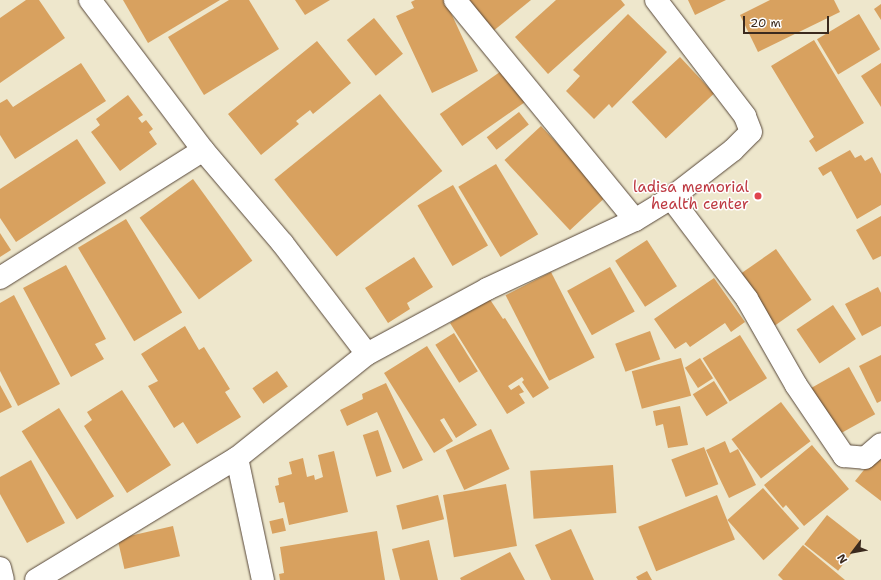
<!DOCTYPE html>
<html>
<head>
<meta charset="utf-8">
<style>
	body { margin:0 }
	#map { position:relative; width:881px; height:580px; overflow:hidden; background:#eee7cc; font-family:"Shantell Sans",sans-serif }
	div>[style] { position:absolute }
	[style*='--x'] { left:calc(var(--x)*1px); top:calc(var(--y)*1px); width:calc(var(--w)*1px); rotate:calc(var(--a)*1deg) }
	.building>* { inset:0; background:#d8a15f; transform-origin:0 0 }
	.roads { filter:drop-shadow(0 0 1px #564638) drop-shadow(0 0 1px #564638) }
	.minor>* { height:22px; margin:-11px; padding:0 11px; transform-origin:11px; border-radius:11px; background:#fff }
	.dots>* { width:11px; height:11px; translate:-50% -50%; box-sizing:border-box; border:2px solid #fff; border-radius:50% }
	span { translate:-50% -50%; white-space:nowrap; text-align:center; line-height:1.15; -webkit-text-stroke:3px #fff; paint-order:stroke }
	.health-label { font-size:15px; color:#be3a42 }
	.right { translate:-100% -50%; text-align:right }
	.north { position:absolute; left:833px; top:532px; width:40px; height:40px; -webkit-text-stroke:3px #fff; paint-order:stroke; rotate:238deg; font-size:11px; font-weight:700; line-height:16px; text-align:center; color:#3b2a1e }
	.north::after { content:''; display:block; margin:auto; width:14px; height:18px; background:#3b2a1e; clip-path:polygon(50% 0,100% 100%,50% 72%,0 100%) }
	.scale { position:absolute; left:743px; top:16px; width:86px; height:18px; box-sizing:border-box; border:2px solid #3b2a1e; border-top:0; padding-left:5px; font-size:12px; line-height:14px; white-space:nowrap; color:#3b2a1e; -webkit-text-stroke:3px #fff; paint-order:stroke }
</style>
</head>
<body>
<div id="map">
	<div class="building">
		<div style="clip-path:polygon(26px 0,39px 0,65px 38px,0 83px,0 18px)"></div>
		<div style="clip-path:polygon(123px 0,220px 0,148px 43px)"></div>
		<div style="clip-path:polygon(229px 0,249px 0,279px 49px,204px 95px,168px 37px)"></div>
		<div style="clip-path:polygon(295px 0,330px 0,305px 15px)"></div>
		<div style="clip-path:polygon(415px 0,445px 0,478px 71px,432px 93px,396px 16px,414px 8px,411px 2px)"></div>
		<div style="clip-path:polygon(465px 0,531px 0,492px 32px)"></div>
		<div style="clip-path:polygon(556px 0,621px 0,625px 5px,548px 74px,515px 37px)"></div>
		<div style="clip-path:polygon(688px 0,726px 0,695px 15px)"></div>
		<div style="clip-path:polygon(770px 0,834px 0,840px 12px,758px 52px,740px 15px)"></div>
		<div style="clip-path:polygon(881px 4px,881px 20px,874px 9px)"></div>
		<div style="clip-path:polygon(628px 14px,667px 52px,612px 108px,609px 104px,594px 119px,566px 91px,580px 76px,573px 70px)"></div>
		<div style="left:859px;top:14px;width:41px;height:49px;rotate:59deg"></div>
		<div style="left:374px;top:18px;width:46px;height:35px;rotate:51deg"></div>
		<div style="clip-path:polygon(814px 40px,864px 123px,816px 152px,809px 141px,814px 137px,771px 66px)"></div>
		<div style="clip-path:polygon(317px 41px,351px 83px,313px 114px,310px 110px,296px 121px,299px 124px,261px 155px,228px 114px)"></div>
		<div style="left:680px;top:57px;width:50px;height:66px;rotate:47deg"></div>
		<div style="clip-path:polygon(81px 63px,106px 101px,15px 159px,0 135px,0 103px,7px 99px,13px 107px)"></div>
		<div style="clip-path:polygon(881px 63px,881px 107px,861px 76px)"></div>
		<div style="left:507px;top:67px;width:39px;height:82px;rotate:55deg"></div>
		<div style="left:380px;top:94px;width:99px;height:136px;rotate:51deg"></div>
		<div style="clip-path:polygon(128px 95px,143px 115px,138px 118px,142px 123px,146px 120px,153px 129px,149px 132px,157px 144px,120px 171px,91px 132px,100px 125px,96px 119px)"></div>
		<div style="left:519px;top:112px;width:16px;height:41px;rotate:52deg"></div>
		<div style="left:541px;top:126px;width:96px;height:50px;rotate:47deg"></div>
		<div style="clip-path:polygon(77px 139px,106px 183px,16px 242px,0 218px,0 189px)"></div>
		<div style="clip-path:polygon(850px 150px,855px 158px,861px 155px,865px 161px,872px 157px,881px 174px,881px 205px,857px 219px,831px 171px,823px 176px,818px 168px)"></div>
		<div style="left:496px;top:164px;width:82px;height:44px;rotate:59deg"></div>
		<div style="left:193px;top:179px;width:101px;height:66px;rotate:54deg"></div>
		<div style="left:453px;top:185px;width:70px;height:41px;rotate:60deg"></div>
		<div style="clip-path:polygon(881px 216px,881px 256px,873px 260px,856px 230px)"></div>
		<div style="left:126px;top:219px;width:109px;height:56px;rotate:59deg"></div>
		<div style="clip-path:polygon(0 233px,11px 250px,0 257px)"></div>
		<div style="left:647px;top:240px;width:55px;height:38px;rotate:57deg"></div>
		<div style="left:776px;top:249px;width:62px;height:49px;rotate:55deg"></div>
		<div style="clip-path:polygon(414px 257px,433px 287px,407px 303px,410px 309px,388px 323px,365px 288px)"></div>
		<div style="clip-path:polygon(66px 265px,106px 339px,95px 344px,104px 359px,71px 377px,23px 288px)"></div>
		<div style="left:610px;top:267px;width:51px;height:49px;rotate:61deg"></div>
		<div style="left:551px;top:272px;width:96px;height:51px;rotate:63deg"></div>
		<div style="clip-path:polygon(714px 278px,745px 322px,731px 332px,725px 323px,690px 347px,686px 342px,675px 349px,654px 319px)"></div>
		<div style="clip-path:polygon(878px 287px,881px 293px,881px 326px,862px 336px,845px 304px)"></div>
		<div style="clip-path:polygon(14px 295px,60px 384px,18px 406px,0 371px,0 303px)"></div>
		<div style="clip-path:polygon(489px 298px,503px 319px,505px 318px,549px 388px,533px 398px,522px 382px,524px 380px,522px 377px,508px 386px,511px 390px,519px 385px,524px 392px,519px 394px,525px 403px,507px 414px,450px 323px)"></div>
		<div style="left:833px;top:305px;width:41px;height:44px;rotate:56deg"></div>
		<div style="clip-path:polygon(185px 326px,199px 350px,204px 347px,230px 389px,225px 392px,241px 417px,197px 444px,183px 422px,174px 428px,148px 386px,158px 381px,141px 354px)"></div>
		<div style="left:650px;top:331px;width:30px;height:37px;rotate:70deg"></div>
		<div style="left:454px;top:333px;width:45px;height:22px;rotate:58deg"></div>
		<div style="left:740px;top:335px;width:51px;height:44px;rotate:58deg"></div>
		<div style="clip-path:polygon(427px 346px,477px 425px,456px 438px,444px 418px,440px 420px,453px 441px,434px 453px,384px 373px)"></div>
		<div style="clip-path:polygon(881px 355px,881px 401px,877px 403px,859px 366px)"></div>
		<div style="left:681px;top:358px;width:39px;height:51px;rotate:75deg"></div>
		<div style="left:700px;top:358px;width:24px;height:18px;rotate:57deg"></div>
		<div style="left:849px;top:367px;width:54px;height:47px;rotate:61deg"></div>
		<div style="left:277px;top:371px;width:19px;height:30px;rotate:55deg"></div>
		<div style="left:714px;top:381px;width:26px;height:25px;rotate:58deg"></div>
		<div style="clip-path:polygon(386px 383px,423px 460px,403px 469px,377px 412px,347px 426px,340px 410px,363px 399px,362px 394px)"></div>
		<div style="clip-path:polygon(0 385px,12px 407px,0 413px)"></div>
		<div style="clip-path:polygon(122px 390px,171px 465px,127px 493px,84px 426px,92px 420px,87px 412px)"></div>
		<div style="left:781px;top:402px;width:49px;height:62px;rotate:53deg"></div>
		<div style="clip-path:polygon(680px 406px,688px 445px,668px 448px,663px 424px,656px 426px,653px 411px)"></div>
		<div style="left:59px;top:408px;width:104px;height:44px;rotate:58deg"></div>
		<div style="left:491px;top:429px;width:44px;height:50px;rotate:65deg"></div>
		<div style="left:378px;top:430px;width:44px;height:16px;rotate:72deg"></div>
		<div style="clip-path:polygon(725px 441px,730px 453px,738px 449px,756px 485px,729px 498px,706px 450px)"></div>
		<div style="clip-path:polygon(812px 445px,849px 489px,804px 526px,786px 505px,783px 508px,764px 485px)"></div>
		<div style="left:704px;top:447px;width:40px;height:35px;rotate:69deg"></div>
		<div style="clip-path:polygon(880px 450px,881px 451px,881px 501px,855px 481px)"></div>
		<div style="clip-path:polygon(334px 451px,348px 512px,289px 525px,284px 502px,279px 503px,275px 486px,279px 485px,278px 478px,292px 474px,289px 462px,303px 458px,307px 477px,314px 475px,315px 480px,323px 477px,318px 455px)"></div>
		<div style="clip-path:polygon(31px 460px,65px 523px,27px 543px,0 494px,0 477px)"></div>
		<div style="left:613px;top:465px;width:48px;height:83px;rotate:86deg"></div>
		<div style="left:506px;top:484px;width:63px;height:64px;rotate:80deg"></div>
		<div style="left:763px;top:488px;width:54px;height:48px;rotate:48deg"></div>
		<div style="left:438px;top:495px;width:25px;height:43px;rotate:76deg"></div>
		<div style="left:717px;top:495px;width:48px;height:85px;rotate:68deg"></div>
		<div style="left:827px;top:515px;width:43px;height:37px;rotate:38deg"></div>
		<div style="left:283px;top:518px;width:13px;height:14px;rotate:77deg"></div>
		<div style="left:173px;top:526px;width:31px;height:57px;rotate:77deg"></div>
		<div style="clip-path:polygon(571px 529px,594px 580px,551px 580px,535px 545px)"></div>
		<div style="clip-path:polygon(377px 531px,385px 580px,280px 580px,279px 574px,284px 573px,280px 547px)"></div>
		<div style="clip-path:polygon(429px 540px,438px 580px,400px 580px,392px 549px)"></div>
		<div style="clip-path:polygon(803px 545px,845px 580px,783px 580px,778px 575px)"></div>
		<div style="clip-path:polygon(510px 552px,525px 580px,461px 580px,460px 578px)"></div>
		<div style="clip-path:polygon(647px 571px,652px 580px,638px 580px,636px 577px)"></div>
	</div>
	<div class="roads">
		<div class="minor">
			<div style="--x:90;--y:0;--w:188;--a:53"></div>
			<div style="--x:203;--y:150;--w:123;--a:49.6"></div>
			<div style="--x:283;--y:244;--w:138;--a:52.6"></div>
			<div style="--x:455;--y:0;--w:284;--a:50.7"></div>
			<div style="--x:671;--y:198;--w:126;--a:53"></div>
			<div style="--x:747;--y:299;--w:99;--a:60.3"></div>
			<div style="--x:796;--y:385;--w:86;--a:55.9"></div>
			<div style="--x:844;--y:456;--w:21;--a:5"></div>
			<div style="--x:865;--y:458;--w:21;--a:-41"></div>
			<div style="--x:0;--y:278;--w:240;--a:-32.2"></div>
			<div style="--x:237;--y:458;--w:125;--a:78"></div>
			<div style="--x:0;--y:568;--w:12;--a:76"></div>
			<div style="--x:36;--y:580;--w:235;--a:-31.3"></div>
			<div style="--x:237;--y:458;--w:166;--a:-38.7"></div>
			<div style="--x:367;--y:354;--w:136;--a:-28.4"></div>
			<div style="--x:487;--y:289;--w:163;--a:-25"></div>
			<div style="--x:635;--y:220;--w:42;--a:-31.4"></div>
			<div style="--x:671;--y:198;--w:78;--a:-37.7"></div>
			<div style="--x:733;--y:150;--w:25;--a:-45"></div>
			<div style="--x:751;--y:132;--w:17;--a:-111"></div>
			<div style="--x:745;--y:116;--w:146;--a:-127.5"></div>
		</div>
	</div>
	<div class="dots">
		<div style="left:758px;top:196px;background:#e0444e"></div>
	</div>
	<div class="health-label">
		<span class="right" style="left:749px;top:196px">ladisa memorial<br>health center</span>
	</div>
	<div class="north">N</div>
	<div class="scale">20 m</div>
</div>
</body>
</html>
